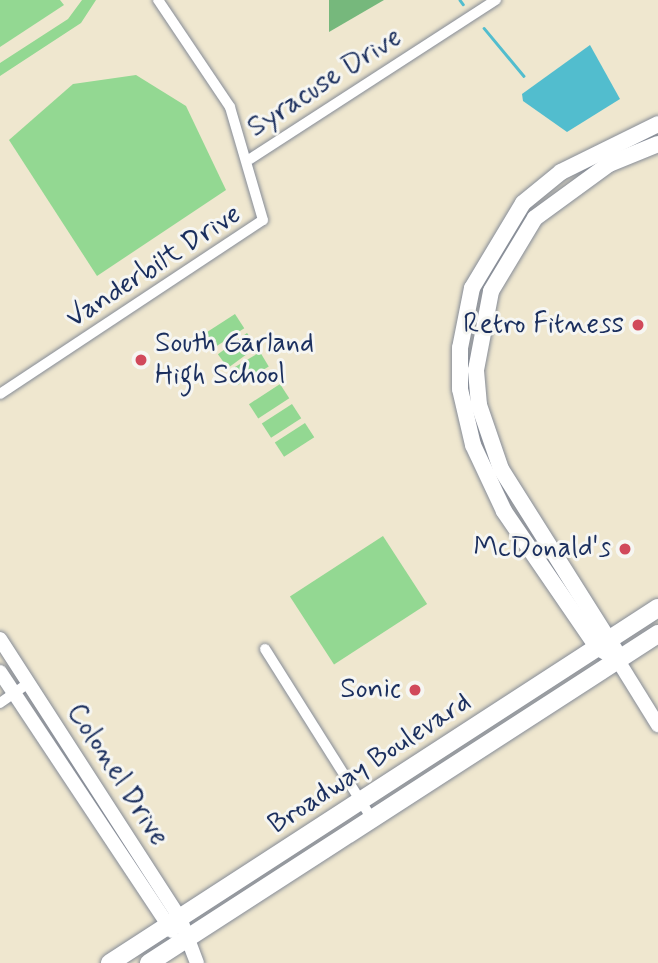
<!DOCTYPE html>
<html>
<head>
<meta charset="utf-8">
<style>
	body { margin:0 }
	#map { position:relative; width:658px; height:963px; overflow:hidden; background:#efe7cf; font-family:Mynerve,sans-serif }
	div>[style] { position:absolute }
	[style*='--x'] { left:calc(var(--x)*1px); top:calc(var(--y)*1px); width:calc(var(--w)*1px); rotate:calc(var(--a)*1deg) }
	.green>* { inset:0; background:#93d892; transform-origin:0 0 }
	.forest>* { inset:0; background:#76b87c }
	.water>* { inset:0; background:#52bdce }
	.stream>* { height:2.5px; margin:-1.25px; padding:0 1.25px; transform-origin:1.25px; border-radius:1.25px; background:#52bdce }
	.roads { filter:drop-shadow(0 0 2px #858b96) drop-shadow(0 0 2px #858b96) }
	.minor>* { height:10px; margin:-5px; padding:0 5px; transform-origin:5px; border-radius:5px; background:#fff }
	.tertiary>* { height:14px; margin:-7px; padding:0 7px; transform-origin:7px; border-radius:7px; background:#fff }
	.secondary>* { height:16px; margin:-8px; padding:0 8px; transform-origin:8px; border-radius:8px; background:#fff }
	.primary>* { height:18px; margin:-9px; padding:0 9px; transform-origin:9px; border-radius:9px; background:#fff }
	.dots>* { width:19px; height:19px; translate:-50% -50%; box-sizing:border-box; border:4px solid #f6f6f2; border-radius:50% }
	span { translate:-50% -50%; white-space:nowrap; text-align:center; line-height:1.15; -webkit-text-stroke:6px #f6f6f2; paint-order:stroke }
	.street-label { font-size:28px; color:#1b2f5e }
	.poi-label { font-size:28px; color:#1b2f5e }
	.right { translate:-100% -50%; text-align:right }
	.left { translate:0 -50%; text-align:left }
</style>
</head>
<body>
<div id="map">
	<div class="green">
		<div style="clip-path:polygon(0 0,60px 0,64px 5px,0 47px)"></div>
		<div style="clip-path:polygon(82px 0,96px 0,81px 23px,0 76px,0 63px,68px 19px)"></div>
		<div style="clip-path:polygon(136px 75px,186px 106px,226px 190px,97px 276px,9px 140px,73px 84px)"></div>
		<div style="left:235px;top:314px;width:17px;height:36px;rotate:57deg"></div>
		<div style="left:247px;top:333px;width:17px;height:36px;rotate:54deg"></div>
		<div style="left:260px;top:352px;width:17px;height:36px;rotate:59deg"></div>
		<div style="left:280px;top:384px;width:17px;height:37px;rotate:57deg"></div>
		<div style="left:292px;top:404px;width:17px;height:36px;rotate:57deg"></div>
		<div style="left:305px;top:423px;width:17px;height:36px;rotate:57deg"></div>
		<div style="left:383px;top:536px;width:81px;height:111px;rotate:57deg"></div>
	</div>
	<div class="forest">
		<div style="clip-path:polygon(329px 0,384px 0,329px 32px)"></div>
	</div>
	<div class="water">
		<div style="clip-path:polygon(590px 45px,620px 99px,567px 132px,523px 101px,522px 94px)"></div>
	</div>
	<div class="stream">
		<div style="--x:460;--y:0;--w:5;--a:53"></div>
		<div style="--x:484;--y:28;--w:62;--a:50.2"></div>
	</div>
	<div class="roads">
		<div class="minor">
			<div style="--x:250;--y:159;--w:293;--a:-32.9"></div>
			<div style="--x:0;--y:394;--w:315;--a:-33.5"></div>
			<div style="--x:263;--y:220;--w:118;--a:-106.3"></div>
			<div style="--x:230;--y:107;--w:129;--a:-123.9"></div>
			<div style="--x:265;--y:649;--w:204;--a:57.8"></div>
			<div style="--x:0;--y:703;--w:35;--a:-35"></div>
		</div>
		<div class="tertiary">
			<div style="--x:0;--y:639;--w:332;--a:57.2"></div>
			<div style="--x:180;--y:918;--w:48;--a:69.3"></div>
			<div style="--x:617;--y:659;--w:78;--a:58.2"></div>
			<div style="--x:0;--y:672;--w:311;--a:56.4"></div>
		</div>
		<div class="secondary">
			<div style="--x:615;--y:650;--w:214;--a:-122.2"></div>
			<div style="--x:501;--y:469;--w:68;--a:-109"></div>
			<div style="--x:479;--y:405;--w:35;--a:-95"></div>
			<div style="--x:476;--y:370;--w:80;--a:-79.2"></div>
			<div style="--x:491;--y:291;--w:85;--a:-58.9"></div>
			<div style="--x:535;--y:218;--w:92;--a:-36.1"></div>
			<div style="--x:609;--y:164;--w:53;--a:-22.2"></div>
			<div style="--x:617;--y:659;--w:23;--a:-149"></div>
			<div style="--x:597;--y:647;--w:165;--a:-124.4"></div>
			<div style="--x:504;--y:511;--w:73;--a:-115.2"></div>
			<div style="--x:473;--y:445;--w:57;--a:-103.1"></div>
			<div style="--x:460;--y:389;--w:41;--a:-90"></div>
			<div style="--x:460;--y:348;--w:61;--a:-78.7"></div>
			<div style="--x:472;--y:288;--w:99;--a:-59"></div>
			<div style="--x:523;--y:203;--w:49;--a:-39.2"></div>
			<div style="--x:561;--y:172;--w:108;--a:-26.3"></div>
		</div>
		<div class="primary">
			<div style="--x:110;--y:963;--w:653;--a:-32.94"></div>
			<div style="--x:149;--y:963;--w:606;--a:-32.88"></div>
		</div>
	</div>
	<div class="dots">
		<div style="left:638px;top:325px;background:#d1495b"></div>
		<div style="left:141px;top:360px;background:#d1495b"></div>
		<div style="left:625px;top:549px;background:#d1495b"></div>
		<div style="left:415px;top:690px;background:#d1495b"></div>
	</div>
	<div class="street-label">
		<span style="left:325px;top:83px;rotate:-33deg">Syracuse Drive</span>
		<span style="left:154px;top:267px;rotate:-33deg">Vanderbilt Drive</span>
		<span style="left:370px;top:764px;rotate:-33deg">Broadway Boulevard</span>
		<span style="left:117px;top:775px;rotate:57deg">Colonel Drive</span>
	</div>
	<div class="poi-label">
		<span class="right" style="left:624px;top:325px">Retro Fitness</span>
		<span class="left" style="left:155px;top:360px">South Garland<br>High School</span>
		<span class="right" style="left:611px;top:549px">McDonald's</span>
		<span class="right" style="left:401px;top:690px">Sonic</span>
	</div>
</div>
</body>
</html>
